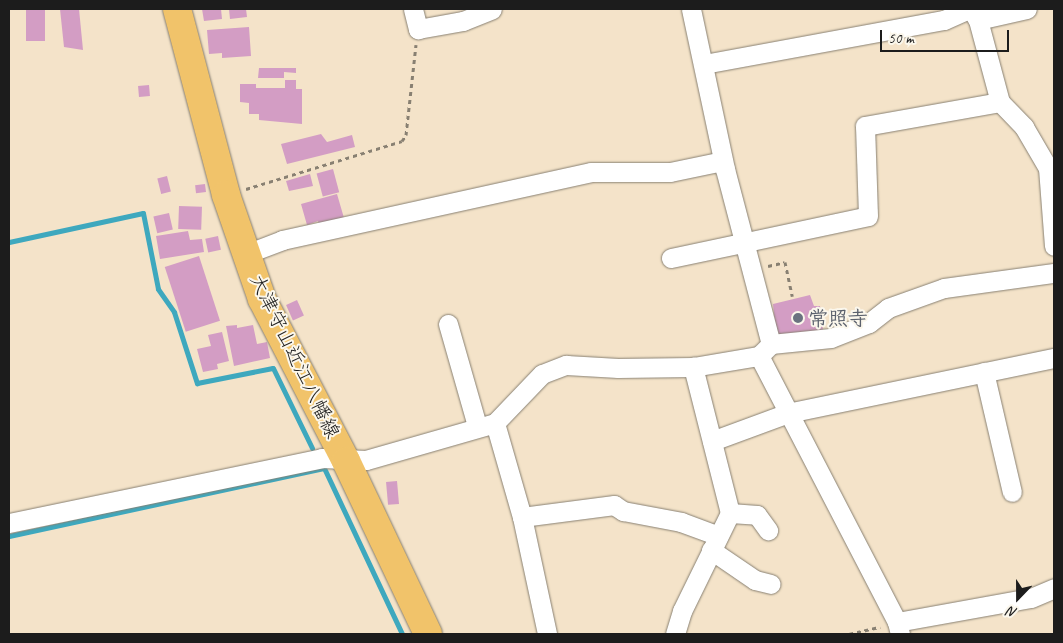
<!DOCTYPE html>
<html>
<head>
<meta charset="utf-8">
<style>
	body { margin:0 }
	#map { position:relative; width:1063px; height:643px; overflow:hidden; background:#f4e3c9; font-family:Caveat,"Klee One",sans-serif }
	div>[style] { position:absolute }
	[style*='--x'] { left:calc(var(--x)*1px); top:calc(var(--y)*1px); width:calc(var(--w)*1px); rotate:calc(var(--a)*1deg) }
	.stream>* { height:5px; margin:-2.5px; padding:0 2.5px; transform-origin:2.5px; border-radius:2.5px; background:#3ea8be }
	.building>* { inset:0; background:#d39dc4; transform-origin:0 0 }
	.path>* { height:3px; margin-top:-1.5px; transform-origin:0; background:repeating-linear-gradient(90deg,#888072 0 4px,transparent 0 8px) }
	.roads { filter:drop-shadow(0 0 1px #888072) drop-shadow(0 0 1px #888072) }
	.minor>* { height:19px; margin:-9.5px; padding:0 9.5px; transform-origin:9.5px; border-radius:9.5px; background:#fff }
	.primary>* { height:28px; margin:-14px; padding:0 14px; transform-origin:14px; border-radius:14px; background:#f1c36a }
	.dots>* { width:14px; height:14px; translate:-50% -50%; box-sizing:border-box; border:2px solid #fbf7ec; border-radius:50% }
	span { translate:-50% -50%; white-space:nowrap; text-align:center; line-height:1.15; -webkit-text-stroke:4px #fbf7ec; paint-order:stroke }
	.worship-label { font-size:20px; color:#5b616d; font-weight:700 }
	.left { translate:0 -50%; text-align:left }
	.street-label { font-size:20px; color:#1c1c1c }
	.frame { position:absolute; inset:0; border:10px solid #1c1c1c; pointer-events:none }
	.north { position:absolute; left:993px; top:573px; width:50px; height:50px; -webkit-text-stroke:4px #fbf7ec; paint-order:stroke; rotate:202deg; font-size:14px; font-weight:700; line-height:20px; text-align:center; color:#1c1c1c }
	.north::after { content:''; display:block; margin:auto; width:18px; height:22px; background:#1c1c1c; clip-path:polygon(50% 0,100% 100%,50% 72%,0 100%) }
	.scale { position:absolute; left:880px; top:30px; width:129px; height:22px; box-sizing:border-box; border:2px solid #1c1c1c; border-top:0; padding-left:6px; font-size:15px; line-height:18px; white-space:nowrap; color:#1c1c1c; -webkit-text-stroke:4px #fbf7ec; paint-order:stroke }
</style>
</head>
<body>
<div id="map">
	<div class="stream">
		<div style="--x:9;--y:242;--w:137;--a:-12.2"></div>
		<div style="--x:143;--y:213;--w:77;--a:78.8"></div>
		<div style="--x:158;--y:289;--w:28;--a:55"></div>
		<div style="--x:174;--y:312;--w:75;--a:72.1"></div>
		<div style="--x:197;--y:383;--w:77;--a:-11.2"></div>
		<div style="--x:273;--y:368;--w:89;--a:64"></div>
		<div style="--x:9;--y:536;--w:322;--a:-12.2"></div>
		<div style="--x:324;--y:468;--w:183;--a:64.8"></div>
	</div>
	<div class="building">
		<div style="left:26px;top:9px;width:19px;height:32px"></div>
		<div style="clip-path:polygon(60px 9px,79px 9px,83px 50px,64px 47px)"></div>
		<div style="clip-path:polygon(202px 9px,221px 9px,222px 19px,204px 21px)"></div>
		<div style="clip-path:polygon(229px 9px,246px 9px,247px 17px,230px 19px)"></div>
		<div style="clip-path:polygon(249px 27px,251px 56px,222px 58px,222px 53px,209px 54px,207px 30px)"></div>
		<div style="clip-path:polygon(259px 68px,296px 68px,296px 73px,284px 72px,284px 78px,258px 78px)"></div>
		<div style="clip-path:polygon(285px 80px,296px 80px,296px 89px,302px 89px,302px 124px,259px 120px,259px 114px,249px 114px,249px 103px,240px 102px,240px 84px,256px 84px,256px 88px,285px 88px)"></div>
		<div style="left:149px;top:85px;width:11px;height:11px;rotate:85deg"></div>
		<div style="clip-path:polygon(321px 134px,327px 142px,352px 135px,355px 147px,287px 164px,281px 144px)"></div>
		<div style="left:333px;top:169px;width:24px;height:17px;rotate:75deg"></div>
		<div style="clip-path:polygon(310px 174px,313px 186px,289px 191px,286px 181px)"></div>
		<div style="left:167px;top:176px;width:16px;height:10px;rotate:76deg"></div>
		<div style="left:205px;top:184px;width:8px;height:10px;rotate:83deg"></div>
		<div style="clip-path:polygon(337px 194px,344px 218px,319px 225px,318px 221px,307px 225px,301px 204px)"></div>
		<div style="left:179px;top:206px;width:23px;height:23px;rotate:2deg"></div>
		<div style="left:169px;top:213px;width:17px;height:16px;rotate:77deg"></div>
		<div style="clip-path:polygon(188px 231px,190px 240px,202px 239px,204px 252px,160px 259px,156px 236px)"></div>
		<div style="left:218px;top:236px;width:14px;height:13px;rotate:78deg"></div>
		<div style="left:199px;top:256px;width:68px;height:36px;rotate:72deg"></div>
		<div style="clip-path:polygon(810px 295px,814px 306px,820px 306px,823px 330px,776px 336px,773px 304px)"></div>
		<div style="left:297px;top:300px;width:17px;height:12px;rotate:66deg"></div>
		<div style="clip-path:polygon(237px 325px,237px 328px,253px 325px,257px 344px,267px 342px,270px 358px,234px 366px,226px 326px)"></div>
		<div style="clip-path:polygon(222px 332px,229px 361px,217px 364px,218px 369px,203px 372px,197px 349px,211px 346px,208px 335px)"></div>
		<div style="left:397px;top:481px;width:23px;height:11px;rotate:85deg"></div>
	</div>
	<div class="path">
		<div style="--x:246;--y:189;--w:163;--a:-17.1"></div>
		<div style="--x:402;--y:141;--w:7;--a:-56"></div>
		<div style="--x:406;--y:135;--w:91;--a:-83.7"></div>
		<div style="--x:768;--y:266;--w:17;--a:-13"></div>
		<div style="--x:785;--y:262;--w:35;--a:78"></div>
		<div style="--x:849;--y:634;--w:32;--a:-13"></div>
	</div>
	<div class="roads">
		<div class="minor">
			<div style="--x:413;--y:9;--w:21;--a:76"></div>
			<div style="--x:418;--y:29;--w:46;--a:-10.1"></div>
			<div style="--x:463;--y:21;--w:31;--a:-22"></div>
			<div style="--x:691;--y:9;--w:164;--a:78"></div>
			<div style="--x:725;--y:169;--w:181;--a:75.3"></div>
			<div style="--x:971;--y:9;--w:13;--a:58"></div>
			<div style="--x:978;--y:20;--w:85;--a:75"></div>
			<div style="--x:1000;--y:102;--w:35;--a:46"></div>
			<div style="--x:1024;--y:127;--w:48;--a:59.7"></div>
			<div style="--x:1048;--y:168;--w:78;--a:85.6"></div>
			<div style="--x:978;--y:20;--w:50;--a:-12.7"></div>
			<div style="--x:704;--y:64;--w:244;--a:-10.4"></div>
			<div style="--x:944;--y:20;--w:27;--a:-24"></div>
			<div style="--x:246;--y:254;--w:39;--a:-21"></div>
			<div style="--x:282;--y:240;--w:316;--a:-12.4"></div>
			<div style="--x:591;--y:172;--w:79;--a:0"></div>
			<div style="--x:670;--y:172;--w:54;--a:-11.7"></div>
			<div style="--x:671;--y:258;--w:201;--a:-12"></div>
			<div style="--x:868;--y:216;--w:90;--a:-91.9"></div>
			<div style="--x:865;--y:126;--w:137;--a:-10.1"></div>
			<div style="--x:448;--y:324;--w:106;--a:74.1"></div>
			<div style="--x:984;--y:372;--w:123;--a:76.9"></div>
			<div style="--x:495;--y:423;--w:98;--a:74"></div>
			<div style="--x:522;--y:517;--w:120;--a:77.9"></div>
			<div style="--x:712;--y:441;--w:81;--a:-20.2"></div>
			<div style="--x:788;--y:413;--w:272;--a:-11.7"></div>
			<div style="--x:730;--y:513;--w:27;--a:4"></div>
			<div style="--x:757;--y:515;--w:19;--a:54"></div>
			<div style="--x:522;--y:517;--w:93;--a:-7.4"></div>
			<div style="--x:614;--y:505;--w:11;--a:34"></div>
			<div style="--x:623;--y:511;--w:59;--a:10.7"></div>
			<div style="--x:681;--y:522;--w:40;--a:20.2"></div>
			<div style="--x:9;--y:523;--w:320;--a:-11.7"></div>
			<div style="--x:322;--y:458;--w:44;--a:2.6"></div>
			<div style="--x:366;--y:460;--w:134;--a:-16"></div>
			<div style="--x:495;--y:423;--w:68;--a:-46.2"></div>
			<div style="--x:542;--y:374;--w:26;--a:-21"></div>
			<div style="--x:566;--y:365;--w:52;--a:3.3"></div>
			<div style="--x:618;--y:368;--w:75;--a:-0.8"></div>
			<div style="--x:693;--y:367;--w:67;--a:-9.5"></div>
			<div style="--x:711;--y:550;--w:53;--a:34.3"></div>
			<div style="--x:755;--y:580;--w:16;--a:14"></div>
			<div style="--x:897;--y:622;--w:136;--a:-10.2"></div>
			<div style="--x:1031;--y:598;--w:25;--a:-23"></div>
			<div style="--x:675;--y:634;--w:24;--a:-73"></div>
			<div style="--x:682;--y:611;--w:109;--a:-63.9"></div>
			<div style="--x:730;--y:513;--w:151;--a:-104.2"></div>
			<div style="--x:900;--y:634;--w:12;--a:-104"></div>
			<div style="--x:897;--y:622;--w:300;--a:-117.4"></div>
			<div style="--x:759;--y:356;--w:17;--a:-45"></div>
			<div style="--x:771;--y:344;--w:60;--a:-5.7"></div>
			<div style="--x:831;--y:338;--w:41;--a:-21.5"></div>
			<div style="--x:869;--y:323;--w:24;--a:-38"></div>
			<div style="--x:888;--y:308;--w:59;--a:-19.7"></div>
			<div style="--x:944;--y:288;--w:111;--a:-7.8"></div>
		</div>
		<div class="primary">
			<div style="--x:177;--y:9;--w:192;--a:75.2"></div>
			<div style="--x:226;--y:195;--w:110;--a:70.9"></div>
			<div style="--x:262;--y:299;--w:182;--a:62.6"></div>
			<div style="--x:346;--y:461;--w:191;--a:64.6"></div>
		</div>
	</div>
	<div class="dots">
		<div style="left:798px;top:318px;background:#6b7280"></div>
	</div>
	<div class="worship-label">
		<span class="left" style="left:808px;top:318px">常照寺</span>
	</div>
	<div class="street-label">
		<span style="left:295px;top:356px;rotate:64deg">大津守山近江八幡線</span>
	</div>
	<div class="frame"></div>
	<div class="north">N</div>
	<div class="scale">50 m</div>
</div>
</body>
</html>
